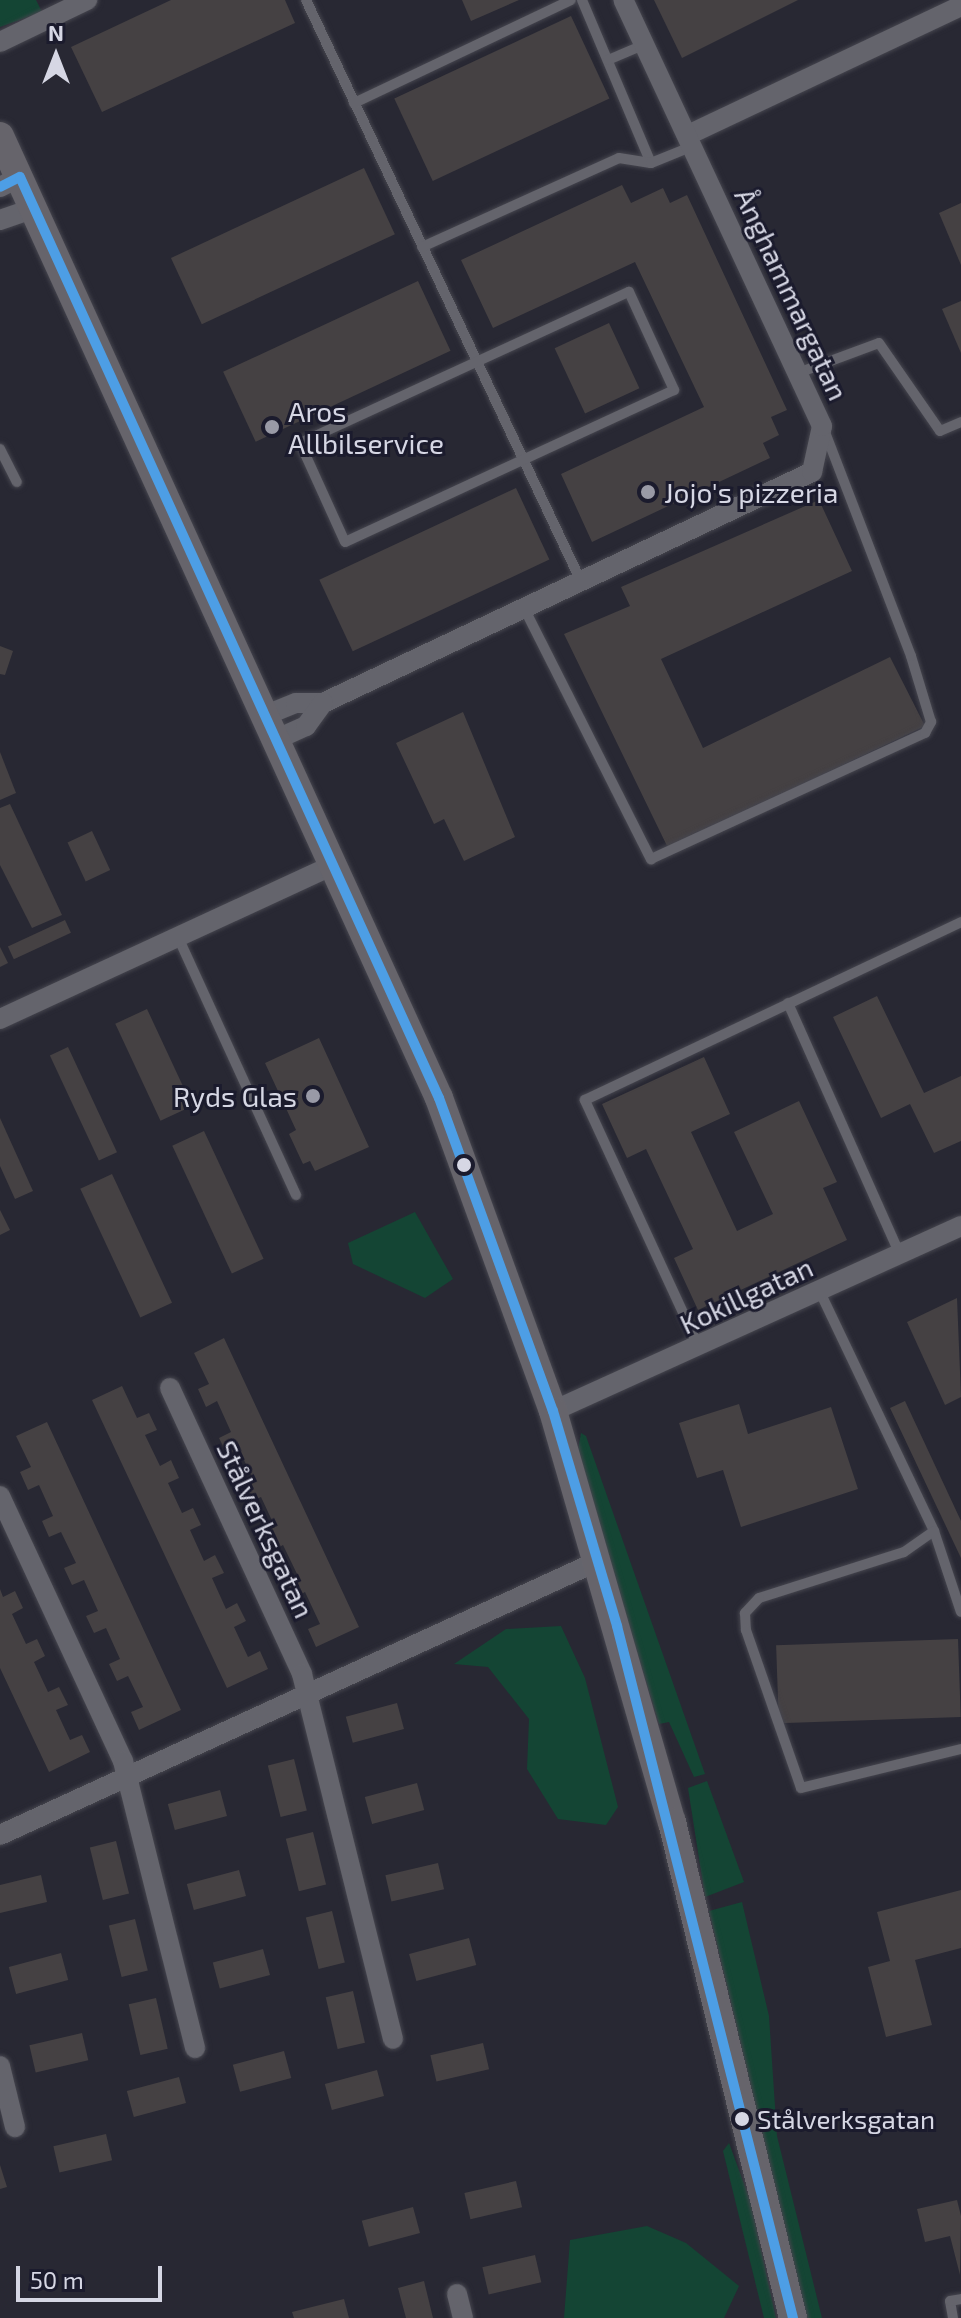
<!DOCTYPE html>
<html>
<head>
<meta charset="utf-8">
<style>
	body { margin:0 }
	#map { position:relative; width:961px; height:2318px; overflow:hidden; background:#282833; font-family:"Exo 2",sans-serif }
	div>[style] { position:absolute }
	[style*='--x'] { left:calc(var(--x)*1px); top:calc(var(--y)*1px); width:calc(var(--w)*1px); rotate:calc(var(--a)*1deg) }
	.green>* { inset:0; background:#144534 }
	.building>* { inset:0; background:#454143; transform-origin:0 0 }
	.roads { filter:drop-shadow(0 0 2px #45454e) drop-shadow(0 0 2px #45454e) }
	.lane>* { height:10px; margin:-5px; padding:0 5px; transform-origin:5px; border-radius:5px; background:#64646c }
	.street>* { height:20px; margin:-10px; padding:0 10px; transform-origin:10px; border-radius:10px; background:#64646c }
	.secondary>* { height:28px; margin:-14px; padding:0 14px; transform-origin:14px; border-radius:14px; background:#66646b }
	.bus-1>* { height:10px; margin:-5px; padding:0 5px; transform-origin:5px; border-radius:5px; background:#4d9ee5 }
	.dots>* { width:22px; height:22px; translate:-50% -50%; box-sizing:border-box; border:4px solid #1b1b2d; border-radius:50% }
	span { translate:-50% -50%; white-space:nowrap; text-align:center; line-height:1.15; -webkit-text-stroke:6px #1b1b2d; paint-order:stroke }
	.bus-label { font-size:26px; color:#d6d7e4 }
	.left { translate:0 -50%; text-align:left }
	.street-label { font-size:28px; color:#d6d7e4 }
	.poi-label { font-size:28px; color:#d6d7e4 }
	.right { translate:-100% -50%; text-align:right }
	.north { position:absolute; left:16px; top:16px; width:80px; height:80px; -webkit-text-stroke:6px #1b1b2d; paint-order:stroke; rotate:0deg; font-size:22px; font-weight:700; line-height:32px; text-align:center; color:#d6d7e4 }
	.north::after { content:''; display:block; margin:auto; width:28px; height:36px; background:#d6d7e4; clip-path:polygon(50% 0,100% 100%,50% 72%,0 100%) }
	.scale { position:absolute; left:16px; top:2266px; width:146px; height:36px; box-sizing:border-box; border:4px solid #d6d7e4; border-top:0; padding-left:10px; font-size:24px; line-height:28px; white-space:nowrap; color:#d6d7e4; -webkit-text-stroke:6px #1b1b2d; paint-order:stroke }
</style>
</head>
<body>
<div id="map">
	<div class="green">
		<div style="clip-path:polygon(0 0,36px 0,42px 12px,0 27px)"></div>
		<div style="clip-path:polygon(415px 1212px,453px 1279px,425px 1298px,353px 1264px,348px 1243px)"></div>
		<div style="clip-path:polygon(581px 1433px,586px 1436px,705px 1774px,694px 1777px,669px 1722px,659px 1724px,577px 1455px)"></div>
		<div style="clip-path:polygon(561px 1626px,585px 1678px,618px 1807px,606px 1825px,558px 1819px,527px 1769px,529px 1719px,488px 1667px,454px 1664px,506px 1629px)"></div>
		<div style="clip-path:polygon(707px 1781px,744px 1882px,705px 1897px,688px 1788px)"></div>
		<div style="clip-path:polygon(742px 1902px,769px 2016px,777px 2136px,822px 2318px,807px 2318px,803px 2303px,709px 1911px)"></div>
		<div style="clip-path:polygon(729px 2143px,750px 2200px,776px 2318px,764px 2318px,723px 2151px)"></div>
		<div style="clip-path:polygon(647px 2226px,686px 2243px,739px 2286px,724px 2318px,564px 2318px,570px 2240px)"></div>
	</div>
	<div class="building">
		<div style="clip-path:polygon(171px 0,285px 0,295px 23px,102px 112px,71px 47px)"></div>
		<div style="clip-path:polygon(462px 0,519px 0,471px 21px)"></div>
		<div style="clip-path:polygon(654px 0,798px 0,682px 58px)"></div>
		<div style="left:571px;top:16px;width:91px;height:195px;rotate:65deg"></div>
		<div style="left:364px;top:168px;width:73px;height:213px;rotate:65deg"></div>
		<div style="clip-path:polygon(622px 185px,631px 203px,663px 188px,670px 203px,687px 195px,787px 410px,771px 417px,779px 435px,763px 443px,770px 458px,592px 542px,561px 474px,704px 407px,635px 262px,493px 328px,461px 260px)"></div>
		<div style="clip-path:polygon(961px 203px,961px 265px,939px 213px)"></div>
		<div style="left:418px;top:281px;width:77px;height:215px;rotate:65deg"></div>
		<div style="clip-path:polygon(961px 301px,961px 353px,942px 309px)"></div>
		<div style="left:609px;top:323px;width:72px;height:60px;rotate:65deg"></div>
		<div style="left:516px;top:488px;width:79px;height:217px;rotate:65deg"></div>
		<div style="clip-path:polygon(819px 500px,852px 571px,661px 659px,703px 748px,890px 657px,925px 726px,668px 848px,564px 634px,630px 606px,621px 587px)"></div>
		<div style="clip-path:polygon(0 646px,13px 651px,5px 675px,0 674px)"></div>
		<div style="clip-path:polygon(463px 712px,515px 837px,464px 861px,444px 819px,434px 824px,396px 743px)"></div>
		<div style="clip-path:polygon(0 752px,16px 793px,0 800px)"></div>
		<div style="clip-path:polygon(10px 804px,62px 915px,32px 928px,0 865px,0 808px)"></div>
		<div style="left:92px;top:831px;width:43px;height:27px;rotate:65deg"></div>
		<div style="left:65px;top:920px;width:14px;height:63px;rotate:65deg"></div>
		<div style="clip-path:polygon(0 947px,8px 963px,0 967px)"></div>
		<div style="clip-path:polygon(877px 996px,924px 1093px,961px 1076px,961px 1141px,934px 1153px,910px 1104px,881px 1118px,833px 1017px)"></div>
		<div style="left:147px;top:1009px;width:107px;height:35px;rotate:65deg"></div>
		<div style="clip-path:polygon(319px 1038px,369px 1147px,315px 1171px,310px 1161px,303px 1164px,289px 1134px,296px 1130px,265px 1063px)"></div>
		<div style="left:68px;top:1047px;width:116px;height:20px;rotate:65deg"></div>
		<div style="clip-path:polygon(704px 1057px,730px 1114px,691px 1132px,737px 1231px,773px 1214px,734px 1132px,799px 1101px,837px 1182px,823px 1188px,847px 1240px,698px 1310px,674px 1258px,693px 1249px,646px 1149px,627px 1158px,602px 1104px)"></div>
		<div style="clip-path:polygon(0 1118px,33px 1191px,15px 1199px,0 1166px)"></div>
		<div style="left:204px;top:1131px;width:141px;height:35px;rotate:65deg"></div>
		<div style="left:112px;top:1174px;width:142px;height:35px;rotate:65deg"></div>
		<div style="clip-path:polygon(0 1210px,10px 1230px,0 1235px)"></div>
		<div style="clip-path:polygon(957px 1298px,961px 1397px,945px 1405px,907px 1322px)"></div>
		<div style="clip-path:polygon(224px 1338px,359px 1627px,316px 1647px,308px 1629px,320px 1624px,305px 1592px,294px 1598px,287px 1581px,298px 1576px,283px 1545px,272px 1551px,264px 1533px,275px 1527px,261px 1497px,250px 1502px,242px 1485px,253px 1480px,239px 1449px,227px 1454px,219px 1438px,231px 1432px,217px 1401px,206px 1407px,198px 1389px,209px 1384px,194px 1353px)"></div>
		<div style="clip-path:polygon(122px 1386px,137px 1418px,149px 1413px,157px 1430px,145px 1435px,160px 1466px,171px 1460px,179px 1478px,168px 1483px,182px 1513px,193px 1508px,201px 1525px,190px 1530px,204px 1561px,215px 1555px,224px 1573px,212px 1578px,226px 1609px,237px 1603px,246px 1621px,234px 1627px,248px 1657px,260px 1651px,268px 1669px,227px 1688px,92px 1400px)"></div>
		<div style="clip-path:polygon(905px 1401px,961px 1521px,961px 1558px,890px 1408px)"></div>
		<div style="clip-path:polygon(739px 1404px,748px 1434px,831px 1407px,858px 1489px,741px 1527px,723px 1470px,697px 1478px,679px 1423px)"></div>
		<div style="clip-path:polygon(47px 1422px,181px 1710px,139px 1730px,131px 1712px,143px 1707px,128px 1676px,117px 1681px,109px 1664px,120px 1659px,106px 1628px,94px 1633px,86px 1616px,98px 1611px,84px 1580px,72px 1585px,64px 1568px,76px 1563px,61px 1532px,49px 1537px,42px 1521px,53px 1516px,39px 1485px,28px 1490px,20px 1472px,31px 1467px,16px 1436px)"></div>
		<div style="clip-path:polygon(0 1589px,3px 1597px,15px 1591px,23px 1608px,12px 1614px,26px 1644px,37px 1639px,45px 1656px,34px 1662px,48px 1692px,59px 1687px,68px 1705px,56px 1710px,70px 1740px,82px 1735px,90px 1752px,49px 1772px,0 1668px)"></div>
		<div style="left:958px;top:1639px;width:78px;height:182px;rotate:88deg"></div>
		<div style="left:397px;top:1703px;width:27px;height:53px;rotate:75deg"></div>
		<div style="left:294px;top:1759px;width:53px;height:27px;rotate:76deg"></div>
		<div style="left:417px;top:1783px;width:28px;height:54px;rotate:75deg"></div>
		<div style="left:220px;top:1790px;width:27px;height:54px;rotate:75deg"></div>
		<div style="left:313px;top:1832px;width:54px;height:28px;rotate:76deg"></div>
		<div style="left:116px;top:1841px;width:54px;height:27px;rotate:76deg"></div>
		<div style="left:438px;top:1863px;width:27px;height:54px;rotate:77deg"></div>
		<div style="left:239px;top:1870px;width:27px;height:54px;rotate:75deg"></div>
		<div style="clip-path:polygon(41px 1875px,47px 1902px,0 1913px,0 1885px)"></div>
		<div style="clip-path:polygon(961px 1890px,961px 1948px,915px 1960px,932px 2025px,886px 2037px,868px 1967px,890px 1961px,877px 1912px)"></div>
		<div style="left:332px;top:1911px;width:53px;height:27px;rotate:76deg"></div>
		<div style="left:135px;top:1919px;width:53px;height:27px;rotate:76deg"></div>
		<div style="left:469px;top:1938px;width:28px;height:62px;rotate:75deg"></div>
		<div style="left:263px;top:1949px;width:27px;height:52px;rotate:75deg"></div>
		<div style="left:61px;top:1953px;width:28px;height:54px;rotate:75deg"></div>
		<div style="left:353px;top:1991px;width:53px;height:28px;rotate:77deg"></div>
		<div style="left:156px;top:1998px;width:52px;height:28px;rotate:77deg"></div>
		<div style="left:82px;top:2033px;width:28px;height:54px;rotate:77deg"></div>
		<div style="left:483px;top:2043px;width:27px;height:54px;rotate:77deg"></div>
		<div style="left:284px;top:2051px;width:28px;height:53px;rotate:75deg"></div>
		<div style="left:377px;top:2070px;width:27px;height:54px;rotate:75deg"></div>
		<div style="left:179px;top:2077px;width:27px;height:54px;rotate:75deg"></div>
		<div style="left:106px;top:2134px;width:27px;height:54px;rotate:77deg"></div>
		<div style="clip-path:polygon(0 2165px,7px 2187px,0 2189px)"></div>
		<div style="left:516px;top:2181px;width:27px;height:53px;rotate:77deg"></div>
		<div style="clip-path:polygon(957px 2200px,961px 2216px,960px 2275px,950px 2236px,925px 2242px,917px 2209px)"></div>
		<div style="left:413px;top:2207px;width:27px;height:53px;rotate:75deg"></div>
		<div style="left:535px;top:2255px;width:28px;height:54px;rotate:77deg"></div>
		<div style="clip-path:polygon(424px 2281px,433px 2318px,406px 2318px,398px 2288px)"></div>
		<div style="clip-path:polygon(344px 2299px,349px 2318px,294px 2318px,292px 2312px)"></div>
	</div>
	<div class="roads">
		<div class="lane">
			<div style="--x:306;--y:0;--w:641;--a:64.68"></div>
			<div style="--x:582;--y:0;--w:177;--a:67.1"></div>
			<div style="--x:608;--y:60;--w:39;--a:-23"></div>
			<div style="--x:354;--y:103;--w:240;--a:-25.4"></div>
			<div style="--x:422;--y:247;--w:216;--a:-24.3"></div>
			<div style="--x:619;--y:158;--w:32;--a:9"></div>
			<div style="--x:651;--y:163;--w:45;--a:-22"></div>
			<div style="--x:629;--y:292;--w:108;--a:65.3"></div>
			<div style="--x:674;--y:390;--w:362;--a:155.2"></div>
			<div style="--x:345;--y:542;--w:109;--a:-114.4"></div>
			<div style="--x:300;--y:443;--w:362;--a:-24.7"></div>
			<div style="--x:798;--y:373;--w:86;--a:-20.3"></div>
			<div style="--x:879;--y:343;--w:107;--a:55.3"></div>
			<div style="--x:940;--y:431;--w:23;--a:-23"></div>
			<div style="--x:0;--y:449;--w:37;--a:63"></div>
			<div style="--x:523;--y:606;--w:284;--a:63.2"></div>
			<div style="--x:651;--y:859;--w:302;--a:-24.7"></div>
			<div style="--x:925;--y:733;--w:13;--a:-61"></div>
			<div style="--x:931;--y:722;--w:69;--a:-106.9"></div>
			<div style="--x:911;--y:656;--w:240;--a:-111"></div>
			<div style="--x:177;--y:935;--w:286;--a:65.4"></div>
			<div style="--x:788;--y:1003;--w:276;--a:66"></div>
			<div style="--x:820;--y:1292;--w:265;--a:64.5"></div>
			<div style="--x:934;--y:1531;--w:85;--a:71.6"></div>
			<div style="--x:698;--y:1345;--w:270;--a:-114.8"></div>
			<div style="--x:585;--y:1100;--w:416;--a:-25.3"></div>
			<div style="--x:934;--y:1531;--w:37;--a:145"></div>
			<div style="--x:904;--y:1552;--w:152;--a:162.4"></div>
			<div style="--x:759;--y:1598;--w:21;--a:133"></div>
			<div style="--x:745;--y:1613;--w:17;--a:87"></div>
			<div style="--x:746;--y:1630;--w:167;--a:70.8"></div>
			<div style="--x:801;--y:1788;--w:165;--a:-13.7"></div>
			<div style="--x:953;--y:2318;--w:17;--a:-100"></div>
			<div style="--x:950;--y:2301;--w:11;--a:-10"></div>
		</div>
		<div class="street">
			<div style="--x:0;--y:42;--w:97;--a:-25.8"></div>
			<div style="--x:688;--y:135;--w:302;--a:-25.3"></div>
			<div style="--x:0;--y:187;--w:22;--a:-27"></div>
			<div style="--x:0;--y:220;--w:36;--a:-19"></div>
			<div style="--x:266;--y:715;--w:32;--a:-22"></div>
			<div style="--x:296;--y:703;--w:27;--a:0"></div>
			<div style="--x:323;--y:703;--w:541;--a:-25.29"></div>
			<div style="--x:812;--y:472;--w:47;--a:-77.7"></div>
			<div style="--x:822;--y:426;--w:470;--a:-115"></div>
			<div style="--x:277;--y:739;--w:32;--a:-24"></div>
			<div style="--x:306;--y:726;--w:29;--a:-54"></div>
			<div style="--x:0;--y:1019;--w:367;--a:-24.8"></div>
			<div style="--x:170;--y:1388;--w:315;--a:65.2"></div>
			<div style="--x:302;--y:1674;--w:376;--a:76"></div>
			<div style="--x:553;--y:1411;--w:448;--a:-24.4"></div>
			<div style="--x:0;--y:1496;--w:292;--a:65.1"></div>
			<div style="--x:123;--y:1761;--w:296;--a:75.9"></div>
			<div style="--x:0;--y:1835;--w:658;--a:-24.62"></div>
			<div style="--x:0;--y:2066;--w:63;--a:76.2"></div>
			<div style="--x:457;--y:2294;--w:25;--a:76"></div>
		</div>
		<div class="secondary">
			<div style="--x:0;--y:136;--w:1057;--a:65.47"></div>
			<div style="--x:439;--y:1098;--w:333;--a:70"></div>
			<div style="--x:553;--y:1411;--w:428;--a:73.9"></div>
			<div style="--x:672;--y:1822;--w:511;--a:76.29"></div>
		</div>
	</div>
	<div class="bus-1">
		<div style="--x:0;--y:187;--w:22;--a:-27"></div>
		<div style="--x:20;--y:177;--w:1012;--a:65.54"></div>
		<div style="--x:439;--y:1098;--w:333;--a:70"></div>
		<div style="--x:553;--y:1411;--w:224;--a:73.4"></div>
		<div style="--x:617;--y:1626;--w:714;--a:75.73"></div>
	</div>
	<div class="dots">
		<div style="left:272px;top:427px;background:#999aa6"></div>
		<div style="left:648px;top:492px;background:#999aa6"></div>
		<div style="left:313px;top:1096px;background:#999aa6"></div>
		<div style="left:464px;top:1165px;background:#d6d7e4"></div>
		<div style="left:742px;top:2119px;background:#d6d7e4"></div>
	</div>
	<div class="bus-label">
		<span class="left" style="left:757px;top:2119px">Stålverksgatan</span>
	</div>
	<div class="street-label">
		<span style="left:792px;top:294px;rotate:65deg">Ånghammargatan</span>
		<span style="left:746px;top:1295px;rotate:-25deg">Kokillgatan</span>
		<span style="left:266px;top:1529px;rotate:65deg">Stålverksgatan</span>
	</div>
	<div class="poi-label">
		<span class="left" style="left:288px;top:427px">Aros<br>Allbilservice</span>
		<span class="left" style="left:664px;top:492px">Jojo's pizzeria</span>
		<span class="right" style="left:297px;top:1096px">Ryds Glas</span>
	</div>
	<div class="north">N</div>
	<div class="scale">50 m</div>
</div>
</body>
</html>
